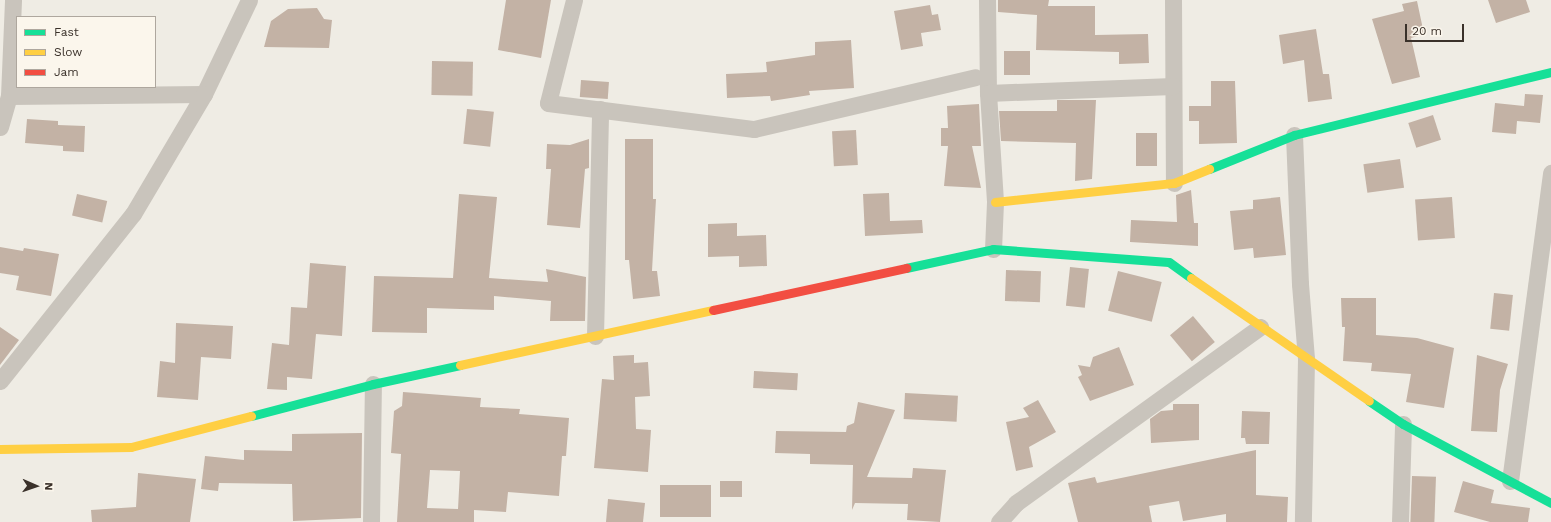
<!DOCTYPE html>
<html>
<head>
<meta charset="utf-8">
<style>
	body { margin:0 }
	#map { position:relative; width:1551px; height:522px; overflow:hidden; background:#efece4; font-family:"Work Sans",sans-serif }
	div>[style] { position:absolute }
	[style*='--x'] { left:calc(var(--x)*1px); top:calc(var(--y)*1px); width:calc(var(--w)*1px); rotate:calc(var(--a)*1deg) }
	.building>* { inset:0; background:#c3b2a5; transform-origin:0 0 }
	.street>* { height:17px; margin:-8.5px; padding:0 8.5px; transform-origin:8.5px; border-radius:8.5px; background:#c9c4bc }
	.fast>* { height:9px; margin:-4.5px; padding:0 4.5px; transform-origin:4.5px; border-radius:4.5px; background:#16e098 }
	.slow>* { height:9px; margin:-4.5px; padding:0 4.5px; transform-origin:4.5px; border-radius:4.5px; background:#ffcf43 }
	.jam>* { height:9px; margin:-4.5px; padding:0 4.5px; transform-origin:4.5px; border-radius:4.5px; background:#f24e42 }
	span { translate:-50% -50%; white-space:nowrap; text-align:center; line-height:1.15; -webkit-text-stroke:3px #fbf6ec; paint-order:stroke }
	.legend { position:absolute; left:16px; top:16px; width:140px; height:72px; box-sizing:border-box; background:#fbf6ec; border:1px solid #aea79e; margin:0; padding:5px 7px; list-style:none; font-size:12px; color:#3a312a }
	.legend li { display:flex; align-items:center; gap:8px; height:20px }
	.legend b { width:20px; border:1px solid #aea79e }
	.north { position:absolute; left:16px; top:466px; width:40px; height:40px; -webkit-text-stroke:3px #fbf6ec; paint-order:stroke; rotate:92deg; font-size:11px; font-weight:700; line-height:16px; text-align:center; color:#3a312a }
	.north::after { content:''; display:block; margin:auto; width:14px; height:18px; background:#3a312a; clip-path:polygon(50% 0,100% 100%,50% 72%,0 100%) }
	.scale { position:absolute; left:1405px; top:24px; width:59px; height:18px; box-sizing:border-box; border:2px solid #3a312a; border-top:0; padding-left:5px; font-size:12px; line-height:14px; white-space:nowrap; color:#3a312a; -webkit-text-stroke:3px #fbf6ec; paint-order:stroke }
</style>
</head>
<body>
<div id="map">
	<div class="building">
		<div style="clip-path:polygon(506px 0,551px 0,541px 58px,498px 50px)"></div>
		<div style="clip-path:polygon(998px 0,1049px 0,1048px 6px,1095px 6px,1095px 35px,1148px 34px,1149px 63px,1119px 64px,1119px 52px,1036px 50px,1037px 15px,998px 12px)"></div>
		<div style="clip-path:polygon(1488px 0,1526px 0,1530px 12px,1496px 23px)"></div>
		<div style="clip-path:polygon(1417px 1px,1424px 34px,1411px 38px,1420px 77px,1392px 84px,1372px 19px,1404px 11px,1402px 4px)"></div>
		<div style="clip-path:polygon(930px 5px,932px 15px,938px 14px,941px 30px,921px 33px,923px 46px,901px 50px,894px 11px)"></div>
		<div style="clip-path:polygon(317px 8px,324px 19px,332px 20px,329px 48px,264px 47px,271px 21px,288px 9px)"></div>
		<div style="clip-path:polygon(1316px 29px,1323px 74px,1329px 74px,1332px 99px,1308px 102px,1304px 60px,1283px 64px,1279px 35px)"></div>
		<div style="clip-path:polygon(851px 40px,854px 88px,809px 91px,810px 95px,771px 101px,770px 96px,727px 98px,726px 74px,767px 72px,766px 62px,815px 55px,815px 42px)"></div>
		<div style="left:1030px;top:51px;width:24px;height:26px;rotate:90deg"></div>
		<div style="left:432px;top:61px;width:41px;height:34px;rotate:1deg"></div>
		<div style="left:581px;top:80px;width:28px;height:17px;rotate:4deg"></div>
		<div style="clip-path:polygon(1211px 81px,1235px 81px,1237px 143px,1199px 144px,1199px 121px,1189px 121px,1189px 106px,1211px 106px)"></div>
		<div style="clip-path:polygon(1525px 94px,1543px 95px,1540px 123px,1517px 121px,1516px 134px,1492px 132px,1495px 103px,1524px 106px)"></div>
		<div style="clip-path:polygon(1057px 100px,1096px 100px,1092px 179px,1075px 181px,1076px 143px,1001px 141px,999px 111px,1057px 111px)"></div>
		<div style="clip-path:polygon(979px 104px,981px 146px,972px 146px,981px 188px,944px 186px,948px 146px,941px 146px,941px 128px,948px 128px,947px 106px)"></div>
		<div style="left:467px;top:109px;width:27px;height:35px;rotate:6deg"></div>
		<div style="left:1433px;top:115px;width:26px;height:26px;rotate:72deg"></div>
		<div style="clip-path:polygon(27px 119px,58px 121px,58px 125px,85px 126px,84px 152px,63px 151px,63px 146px,25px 143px)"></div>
		<div style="left:856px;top:130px;width:35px;height:24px;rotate:87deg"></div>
		<div style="left:1136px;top:133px;width:21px;height:33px"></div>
		<div style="clip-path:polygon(589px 139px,589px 168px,585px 169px,580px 228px,547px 225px,551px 169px,546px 169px,547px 144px,570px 145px)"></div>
		<div style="clip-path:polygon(625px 139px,653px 139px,653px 199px,656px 199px,652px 271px,657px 271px,660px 296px,633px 299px,629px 260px,625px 260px)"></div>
		<div style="left:1400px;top:159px;width:29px;height:37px;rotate:82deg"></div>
		<div style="clip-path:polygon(1191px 190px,1194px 223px,1198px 223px,1198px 246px,1130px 242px,1131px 220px,1177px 222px,1176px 195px)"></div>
		<div style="clip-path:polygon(889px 193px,890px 221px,922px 220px,923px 233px,865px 236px,863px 194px)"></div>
		<div style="left:77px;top:194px;width:31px;height:22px;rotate:13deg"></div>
		<div style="clip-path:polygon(459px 194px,497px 197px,489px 278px,548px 282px,546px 269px,586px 277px,585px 321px,550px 321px,551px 301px,494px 296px,494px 310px,427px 308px,427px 333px,372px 332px,374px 276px,453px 278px)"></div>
		<div style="clip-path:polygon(1280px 197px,1286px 255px,1254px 258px,1253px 248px,1234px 250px,1230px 211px,1253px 209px,1253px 200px)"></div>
		<div style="left:1452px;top:197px;width:41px;height:37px;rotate:86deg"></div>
		<div style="clip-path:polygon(737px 223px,737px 236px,766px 235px,767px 266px,739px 267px,739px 256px,708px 257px,708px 224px)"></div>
		<div style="clip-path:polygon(0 247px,23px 251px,24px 248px,59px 254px,51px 296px,16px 290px,19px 276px,0 273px)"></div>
		<div style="clip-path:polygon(310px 263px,346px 266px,342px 336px,316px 334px,312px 379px,287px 377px,287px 390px,267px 389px,272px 343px,289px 345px,291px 307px,307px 308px)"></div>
		<div style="left:1070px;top:267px;width:19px;height:39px;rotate:6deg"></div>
		<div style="left:1006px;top:270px;width:35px;height:31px;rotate:2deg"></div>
		<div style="left:1118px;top:271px;width:45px;height:41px;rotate:14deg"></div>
		<div style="left:1494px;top:293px;width:19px;height:36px;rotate:6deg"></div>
		<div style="clip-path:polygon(1341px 298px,1376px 298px,1376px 335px,1417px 338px,1454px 348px,1444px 408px,1406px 402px,1411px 374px,1371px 371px,1372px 363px,1343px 361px,1345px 327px,1342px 327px)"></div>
		<div style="left:1193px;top:316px;width:34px;height:30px;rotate:50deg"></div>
		<div style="clip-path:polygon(176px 323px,233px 326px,231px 359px,201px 357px,198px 400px,157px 397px,160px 361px,175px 363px)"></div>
		<div style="clip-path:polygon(0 327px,19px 340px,0 365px)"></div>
		<div style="clip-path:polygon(1119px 347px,1134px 385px,1090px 401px,1078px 377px,1082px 375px,1078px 365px,1090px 367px,1093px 357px)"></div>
		<div style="clip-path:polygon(634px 355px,634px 363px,648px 362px,650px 396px,635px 397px,636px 429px,651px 430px,648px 472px,594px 468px,602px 379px,614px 380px,613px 356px)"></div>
		<div style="clip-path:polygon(1477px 355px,1508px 364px,1500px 390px,1497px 432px,1471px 431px)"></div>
		<div style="left:754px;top:371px;width:44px;height:17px;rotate:3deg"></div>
		<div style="clip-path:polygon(evenodd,403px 392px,481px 398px,480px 407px,520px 409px,519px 414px,569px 418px,566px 456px,562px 456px,559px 496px,508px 492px,506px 512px,474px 510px,474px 522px,397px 522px,401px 454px,391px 453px,394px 411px,402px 406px,403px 392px,430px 470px,460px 471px,458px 509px,427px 508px,430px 470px)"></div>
		<div style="left:905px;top:393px;width:53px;height:26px;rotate:3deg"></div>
		<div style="clip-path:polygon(1038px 400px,1056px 432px,1029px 447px,1033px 467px,1016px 471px,1006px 422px,1029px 417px,1023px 408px)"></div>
		<div style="clip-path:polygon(858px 402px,895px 410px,867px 477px,912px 478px,913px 468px,946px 470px,940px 522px,907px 520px,908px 504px,855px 503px,852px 510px,853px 465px,810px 464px,810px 454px,775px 453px,776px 431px,846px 432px,847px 426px,854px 423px)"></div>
		<div style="clip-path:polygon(1173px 404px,1199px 404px,1199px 440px,1151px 443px,1150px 419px,1161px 411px,1173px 410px)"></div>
		<div style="clip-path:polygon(1242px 411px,1270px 412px,1269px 444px,1246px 444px,1245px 438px,1241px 438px)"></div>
		<div style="clip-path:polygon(362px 433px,361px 518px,293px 521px,292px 484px,219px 483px,218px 491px,201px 489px,205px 456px,244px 460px,244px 450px,292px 451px,292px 434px)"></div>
		<div style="clip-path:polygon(1256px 450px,1256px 495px,1288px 497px,1287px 522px,1226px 522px,1226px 514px,1183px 521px,1179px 501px,1149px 506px,1152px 522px,1078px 522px,1068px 483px,1095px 477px,1097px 483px)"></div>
		<div style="clip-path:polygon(138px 473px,196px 479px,190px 522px,92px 522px,91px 510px,136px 507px)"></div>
		<div style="left:1412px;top:476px;width:24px;height:46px;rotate:2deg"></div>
		<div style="left:720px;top:481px;width:22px;height:16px"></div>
		<div style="clip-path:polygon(1463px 481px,1494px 490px,1491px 503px,1530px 508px,1528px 522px,1490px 522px,1454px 512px)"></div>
		<div style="left:660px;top:485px;width:51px;height:32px"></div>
		<div style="clip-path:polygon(608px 499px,645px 503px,643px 522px,606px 522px)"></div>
	</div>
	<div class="street">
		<div style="--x:574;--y:0;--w:106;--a:104.2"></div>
		<div style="--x:548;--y:103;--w:208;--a:7.2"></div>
		<div style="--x:754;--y:129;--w:227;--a:-13.2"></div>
		<div style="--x:987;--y:0;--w:93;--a:89.4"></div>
		<div style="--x:988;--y:93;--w:109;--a:86.3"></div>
		<div style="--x:995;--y:202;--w:47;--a:92.4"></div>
		<div style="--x:1173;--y:0;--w:183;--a:89.7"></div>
		<div style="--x:988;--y:93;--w:185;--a:-2.2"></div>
		<div style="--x:9;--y:96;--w:96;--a:-87.6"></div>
		<div style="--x:0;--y:127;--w:32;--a:-74"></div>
		<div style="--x:9;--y:96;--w:195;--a:-0.6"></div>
		<div style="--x:204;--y:94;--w:104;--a:-64.4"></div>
		<div style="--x:1294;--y:135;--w:149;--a:87.7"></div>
		<div style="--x:1300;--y:284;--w:75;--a:85.4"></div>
		<div style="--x:1306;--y:359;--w:163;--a:91.1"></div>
		<div style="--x:595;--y:336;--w:227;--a:-88.7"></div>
		<div style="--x:0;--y:381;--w:213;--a:-51.5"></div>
		<div style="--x:133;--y:214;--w:139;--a:-59.4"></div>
		<div style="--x:1510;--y:481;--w:311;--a:-82.4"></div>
		<div style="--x:371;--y:522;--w:138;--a:-89.2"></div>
		<div style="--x:999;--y:522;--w:25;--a:-48"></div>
		<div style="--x:1016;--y:503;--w:301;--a:-35.8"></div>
		<div style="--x:1400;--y:522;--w:98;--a:-88.2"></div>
	</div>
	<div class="fast">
		<div style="--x:1209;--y:169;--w:92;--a:-21.8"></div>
		<div style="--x:1294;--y:135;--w:265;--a:-13.8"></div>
		<div style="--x:906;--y:268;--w:89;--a:-12.3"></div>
		<div style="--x:993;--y:249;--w:176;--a:4.2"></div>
		<div style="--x:1169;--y:262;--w:27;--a:36"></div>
		<div style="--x:1369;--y:401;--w:41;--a:34.1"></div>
		<div style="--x:1403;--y:424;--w:168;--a:28.1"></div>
		<div style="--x:251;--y:416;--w:126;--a:-14.7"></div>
		<div style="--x:373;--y:384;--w:89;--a:-12.3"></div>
	</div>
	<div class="slow">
		<div style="--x:995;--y:202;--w:180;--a:-6.1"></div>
		<div style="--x:1174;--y:183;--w:38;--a:-22"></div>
		<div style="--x:1191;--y:278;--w:216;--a:34.6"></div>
		<div style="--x:460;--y:365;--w:259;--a:-12.3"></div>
		<div style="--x:0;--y:449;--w:131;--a:-0.9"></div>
		<div style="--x:131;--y:447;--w:124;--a:-14.5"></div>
	</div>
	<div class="jam">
		<div style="--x:713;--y:310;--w:198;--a:-12.3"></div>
	</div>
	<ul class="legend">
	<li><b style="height:5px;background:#16e098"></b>Fast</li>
	<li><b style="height:5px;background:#ffcf43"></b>Slow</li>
	<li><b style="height:5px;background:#f24e42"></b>Jam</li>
	</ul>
	<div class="north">N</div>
	<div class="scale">20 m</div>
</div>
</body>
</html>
